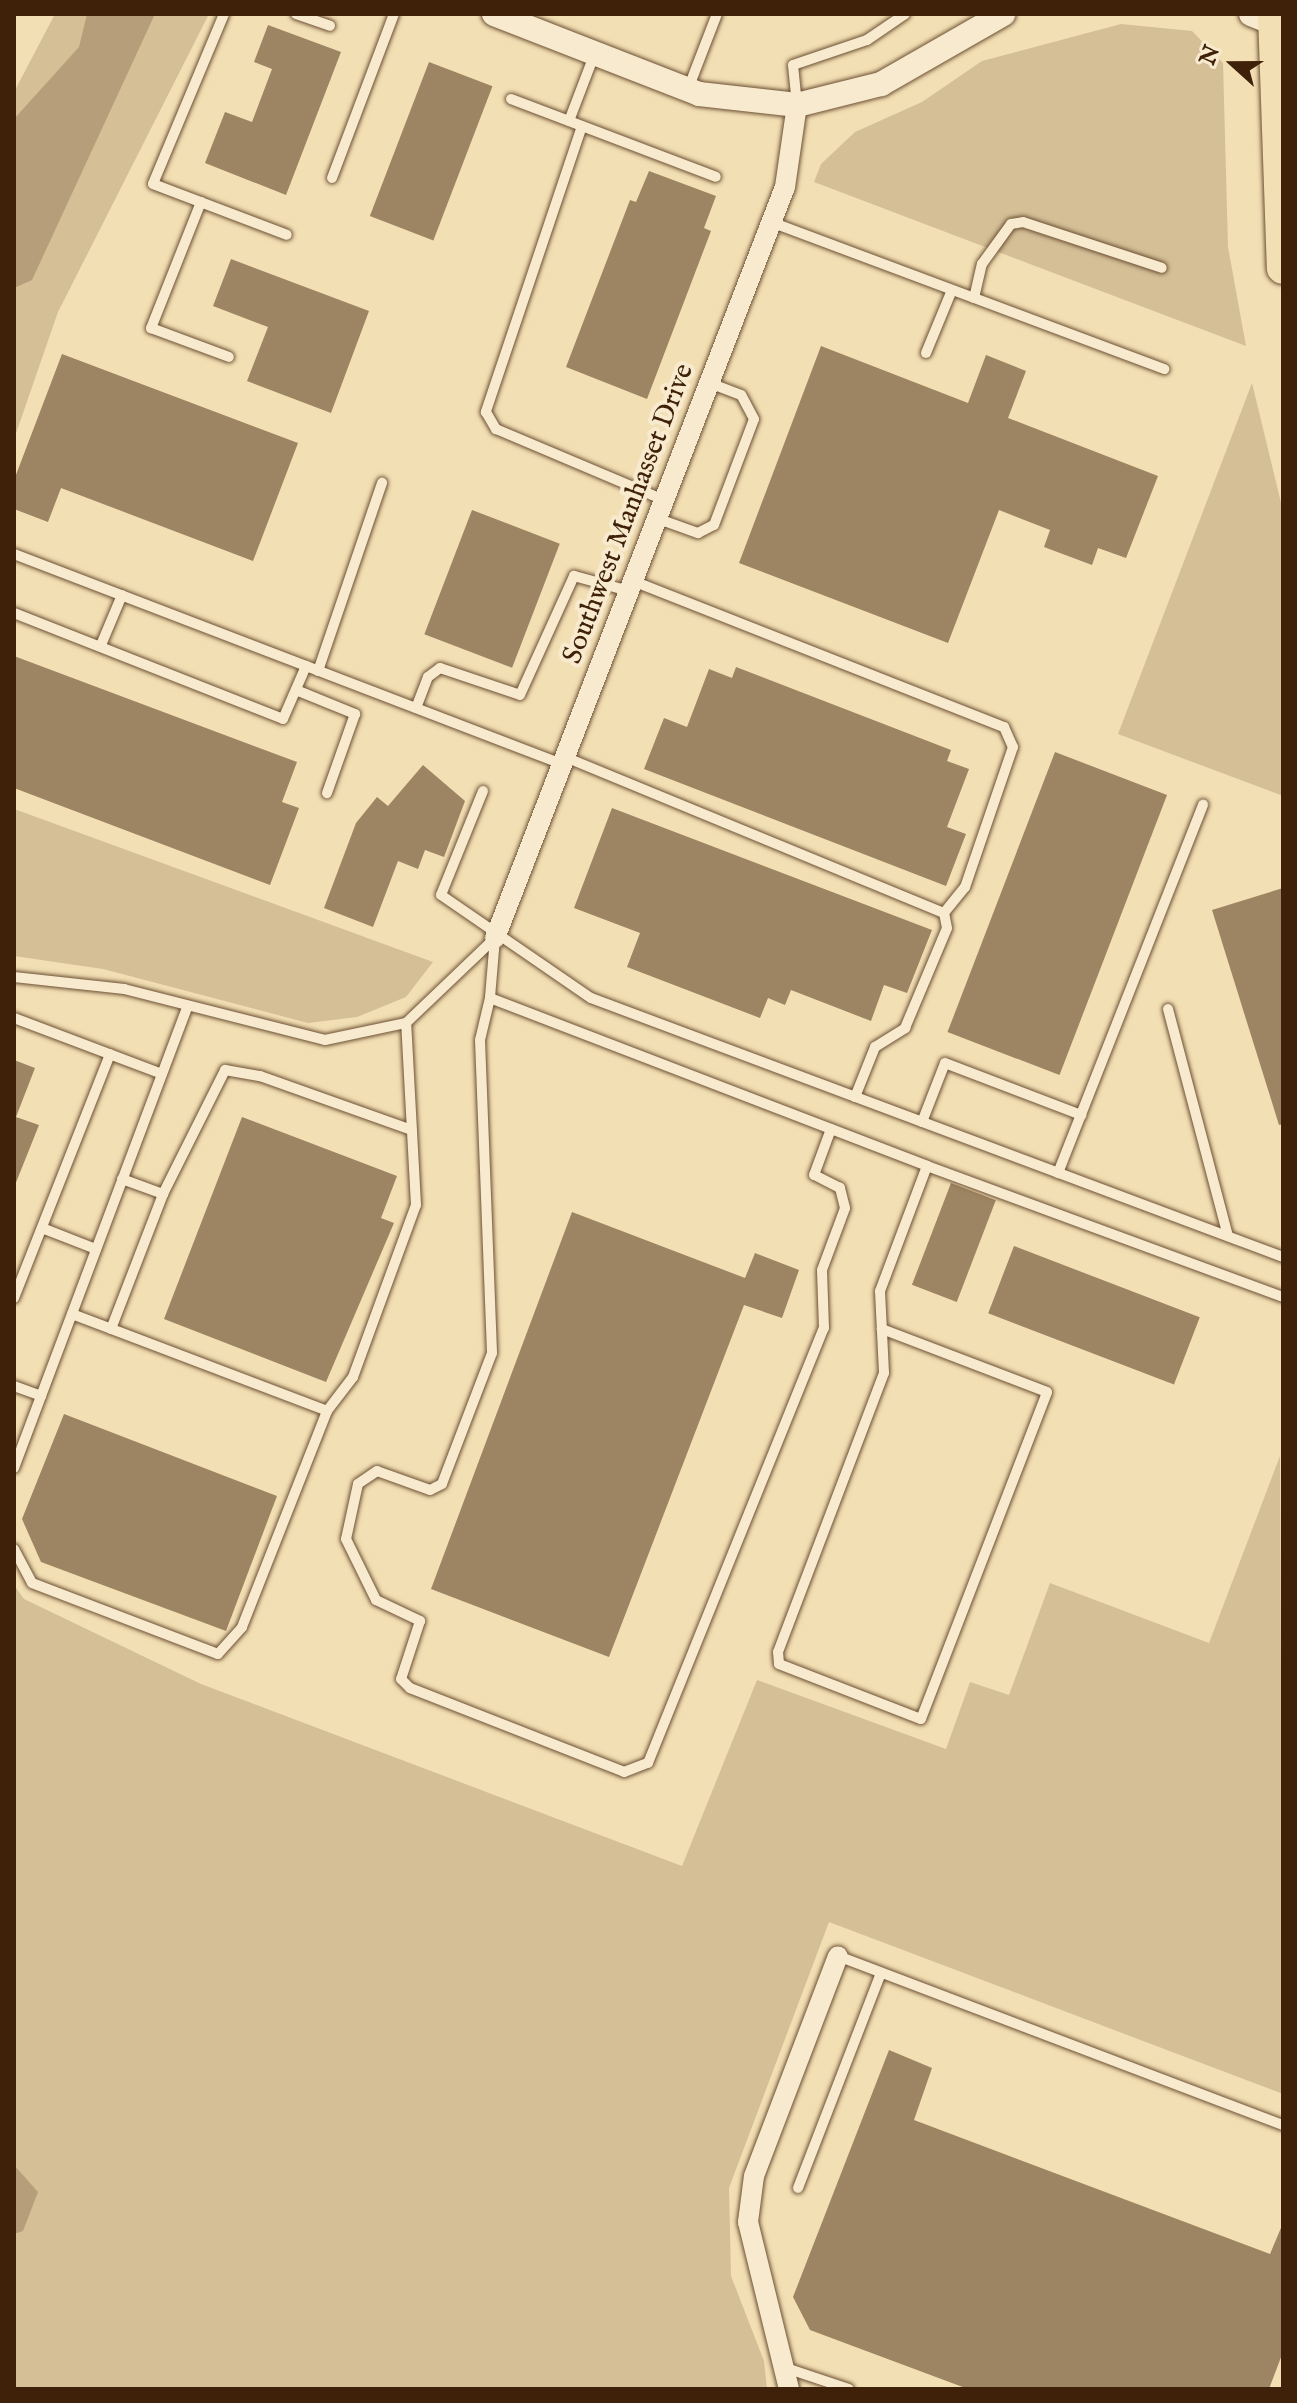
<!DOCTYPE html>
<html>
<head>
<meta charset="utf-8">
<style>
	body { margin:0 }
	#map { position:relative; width:1297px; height:2403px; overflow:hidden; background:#f3dfb4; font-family:"IM FELL English",serif }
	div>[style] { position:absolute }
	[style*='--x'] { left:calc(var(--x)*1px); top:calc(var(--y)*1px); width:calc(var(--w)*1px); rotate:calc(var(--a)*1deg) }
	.green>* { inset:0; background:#d4bf97 }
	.water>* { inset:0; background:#b69e7a }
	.building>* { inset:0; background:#9d8462; transform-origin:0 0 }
	.roads { filter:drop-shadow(0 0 2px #6c5034) drop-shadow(0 0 2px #6c5034) }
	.service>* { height:10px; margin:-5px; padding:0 5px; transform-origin:5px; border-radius:5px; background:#f7eace }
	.minor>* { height:20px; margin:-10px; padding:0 10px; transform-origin:10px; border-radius:10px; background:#f7eace }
	.tertiary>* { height:24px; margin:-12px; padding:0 12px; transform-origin:12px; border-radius:12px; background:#f7eace }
	.trunk>* { height:32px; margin:-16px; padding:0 16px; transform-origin:16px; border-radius:16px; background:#f3dfb4 }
	span { translate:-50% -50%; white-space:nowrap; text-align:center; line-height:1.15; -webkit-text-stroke:8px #f7eace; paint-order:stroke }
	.street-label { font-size:28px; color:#3f2109 }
	.frame { position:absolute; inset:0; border:16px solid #3f2109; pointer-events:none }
	.north { position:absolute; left:1193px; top:24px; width:80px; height:80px; -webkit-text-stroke:6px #f7eace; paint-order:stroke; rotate:291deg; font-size:22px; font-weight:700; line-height:32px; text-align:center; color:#3f2109 }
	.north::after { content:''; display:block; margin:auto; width:28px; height:36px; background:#3f2109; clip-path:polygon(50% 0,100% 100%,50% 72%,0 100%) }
</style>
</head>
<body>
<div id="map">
	<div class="green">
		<div style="clip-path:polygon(55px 14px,209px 14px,58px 312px,14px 439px,14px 92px)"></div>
		<div style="clip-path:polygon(1121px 24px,1192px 31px,1223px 63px,1228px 247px,1246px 346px,814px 182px,821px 164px,855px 132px,922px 102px,982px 61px)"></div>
		<div style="clip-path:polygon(1252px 383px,1283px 511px,1283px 796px,1118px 734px)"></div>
		<div style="clip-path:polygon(14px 809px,17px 810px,433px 962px,406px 997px,357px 1017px,308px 1023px,103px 969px,14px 956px)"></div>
		<div style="clip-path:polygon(1280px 1456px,1283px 2094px,829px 1922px,729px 2188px,731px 2276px,764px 2361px,767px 2389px,14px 2389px,14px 1585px,24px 1599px,201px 1684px,682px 1866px,757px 1680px,946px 1749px,970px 1682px,1009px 1695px,1050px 1583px,1209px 1643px)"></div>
	</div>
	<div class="water">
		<div style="clip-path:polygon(87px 14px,155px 14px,32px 280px,14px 288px,14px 119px,79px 47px)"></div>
		<div style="clip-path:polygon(14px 2165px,38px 2192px,23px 2231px,14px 2234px)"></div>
	</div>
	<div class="building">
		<div style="clip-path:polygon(268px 25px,341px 52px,286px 195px,205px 163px,225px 112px,252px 122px,272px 69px,254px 62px)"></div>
		<div style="left:429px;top:62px;width:68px;height:165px;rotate:21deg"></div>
		<div style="clip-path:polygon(649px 171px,716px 196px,704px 228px,711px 231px,647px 399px,566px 367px,630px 200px,636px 202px)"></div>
		<div style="clip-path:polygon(231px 259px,369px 311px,331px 413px,247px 381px,268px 327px,213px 306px)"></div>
		<div style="clip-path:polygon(821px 346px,968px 403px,986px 355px,1026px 371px,1008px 418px,1158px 476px,1126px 558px,1098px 548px,1092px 565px,1044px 547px,1050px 530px,999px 510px,948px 643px,739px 563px)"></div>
		<div style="clip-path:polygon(62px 354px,298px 443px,253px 561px,61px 488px,48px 522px,14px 509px,14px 480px)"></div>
		<div style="left:472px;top:510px;width:94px;height:133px;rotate:21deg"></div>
		<div style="clip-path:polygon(14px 656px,297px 762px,282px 802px,299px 808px,270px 885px,14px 788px)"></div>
		<div style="clip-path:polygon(736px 667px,951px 750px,947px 761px,969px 769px,947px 827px,966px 834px,946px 886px,644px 769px,664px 718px,687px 727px,709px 669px,732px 678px)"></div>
		<div style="left:1055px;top:752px;width:120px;height:300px;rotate:21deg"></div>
		<div style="clip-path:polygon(423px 765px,465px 801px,444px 857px,425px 850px,418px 869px,398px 861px,373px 927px,324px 908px,356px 823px,377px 797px,388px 806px)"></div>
		<div style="clip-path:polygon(612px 808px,932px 930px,907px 993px,884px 985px,871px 1021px,791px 990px,785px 1005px,768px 998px,760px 1018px,627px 967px,640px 933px,574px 908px)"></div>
		<div style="clip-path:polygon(1283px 888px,1283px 1124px,1279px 1125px,1212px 910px)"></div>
		<div style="clip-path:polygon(14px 1060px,35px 1068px,16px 1117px,39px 1125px,15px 1185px)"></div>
		<div style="clip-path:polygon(242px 1117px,397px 1176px,381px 1218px,394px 1223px,326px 1382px,164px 1319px)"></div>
		<div style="left:951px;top:1183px;width:48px;height:109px;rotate:21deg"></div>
		<div style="clip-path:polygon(572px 1212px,745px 1278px,755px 1253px,799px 1270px,782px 1318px,744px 1305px,609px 1657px,431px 1589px)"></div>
		<div style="left:1014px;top:1246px;width:199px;height:72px;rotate:21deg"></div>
		<div style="clip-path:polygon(64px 1414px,277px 1496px,226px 1631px,41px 1562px,22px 1519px)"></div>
		<div style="clip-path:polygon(889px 2050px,932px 2068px,914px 2120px,1270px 2254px,1283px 2223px,1283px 2352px,1269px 2389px,968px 2389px,810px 2330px,793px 2297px)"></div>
	</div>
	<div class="roads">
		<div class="service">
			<div style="--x:224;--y:14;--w:184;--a:112.7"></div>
			<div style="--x:153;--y:184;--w:143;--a:20.8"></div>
			<div style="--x:296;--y:14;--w:36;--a:19"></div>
			<div style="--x:688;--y:89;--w:80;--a:-68.9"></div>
			<div style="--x:511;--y:99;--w:219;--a:20.8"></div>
			<div style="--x:797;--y:105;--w:40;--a:-95.7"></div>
			<div style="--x:793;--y:65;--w:78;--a:-18.7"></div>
			<div style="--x:867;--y:40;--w:46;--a:-34.4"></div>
			<div style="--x:569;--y:121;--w:73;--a:-69.1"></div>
			<div style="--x:582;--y:126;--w:302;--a:108.6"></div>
			<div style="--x:486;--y:412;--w:20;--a:60"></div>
			<div style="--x:496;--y:429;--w:182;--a:22.9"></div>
			<div style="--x:332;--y:178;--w:175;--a:-69.3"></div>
			<div style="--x:201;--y:202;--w:136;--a:111.6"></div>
			<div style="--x:151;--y:328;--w:83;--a:20.4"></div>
			<div style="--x:771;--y:222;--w:420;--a:20.5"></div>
			<div style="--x:974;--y:298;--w:35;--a:-77"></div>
			<div style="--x:982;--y:264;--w:49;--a:-54.1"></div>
			<div style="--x:1011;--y:224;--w:12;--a:-9"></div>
			<div style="--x:1023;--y:222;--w:146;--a:18.3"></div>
			<div style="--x:926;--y:353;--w:68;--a:-67.6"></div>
			<div style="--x:656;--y:518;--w:45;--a:19.7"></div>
			<div style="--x:698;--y:533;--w:18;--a:-27"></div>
			<div style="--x:714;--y:525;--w:113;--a:-69.3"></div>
			<div style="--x:754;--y:419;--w:27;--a:-118"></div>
			<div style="--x:741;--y:395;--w:34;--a:-159"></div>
			<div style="--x:14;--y:554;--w:587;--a:20.97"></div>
			<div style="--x:633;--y:581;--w:399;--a:21.5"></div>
			<div style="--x:1004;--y:727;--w:22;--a:66"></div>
			<div style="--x:1013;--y:747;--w:148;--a:108.9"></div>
			<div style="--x:965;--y:887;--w:33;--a:129"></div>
			<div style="--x:14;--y:613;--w:289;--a:21.5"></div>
			<div style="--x:283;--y:719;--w:58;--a:-66.5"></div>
			<div style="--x:101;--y:645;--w:54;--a:-67.2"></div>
			<div style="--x:318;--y:671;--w:199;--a:-71.2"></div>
			<div style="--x:296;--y:690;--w:64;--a:22.1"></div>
			<div style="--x:355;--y:714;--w:84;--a:109.5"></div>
			<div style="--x:416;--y:708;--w:33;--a:-69"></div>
			<div style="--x:428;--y:677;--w:15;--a:-37"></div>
			<div style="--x:440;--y:668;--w:84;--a:18.6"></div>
			<div style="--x:520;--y:695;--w:131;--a:-65.6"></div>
			<div style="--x:574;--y:576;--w:57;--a:15.3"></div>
			<div style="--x:565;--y:757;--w:410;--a:22.4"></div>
			<div style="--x:483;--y:791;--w:112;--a:112"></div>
			<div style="--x:441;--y:895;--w:182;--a:34.5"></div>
			<div style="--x:591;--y:998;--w:739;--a:20.52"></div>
			<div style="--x:495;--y:938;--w:60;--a:94.8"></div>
			<div style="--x:490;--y:998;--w:468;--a:21"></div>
			<div style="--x:927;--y:1166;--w:134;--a:110.6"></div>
			<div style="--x:880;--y:1291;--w:82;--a:87.2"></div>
			<div style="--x:884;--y:1373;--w:298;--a:110.8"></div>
			<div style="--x:778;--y:1652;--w:12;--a:85"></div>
			<div style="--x:779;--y:1664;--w:152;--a:21.2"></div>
			<div style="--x:921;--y:1719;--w:350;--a:-68.9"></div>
			<div style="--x:1047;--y:1392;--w:177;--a:-159.1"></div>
			<div style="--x:14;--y:977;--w:111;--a:6.2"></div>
			<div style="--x:124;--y:989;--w:207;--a:14.2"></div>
			<div style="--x:325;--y:1040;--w:83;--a:-11.9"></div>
			<div style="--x:406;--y:1023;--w:123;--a:-43.7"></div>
			<div style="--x:490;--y:998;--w:43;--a:103.4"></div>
			<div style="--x:480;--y:1040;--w:313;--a:87.8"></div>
			<div style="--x:492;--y:1353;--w:140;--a:110.9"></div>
			<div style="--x:442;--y:1484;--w:13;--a:153"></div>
			<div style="--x:430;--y:1490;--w:56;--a:-160.3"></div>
			<div style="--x:377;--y:1471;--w:23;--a:146"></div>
			<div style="--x:358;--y:1484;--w:56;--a:102.3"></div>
			<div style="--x:346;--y:1539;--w:68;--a:63.8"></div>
			<div style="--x:376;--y:1600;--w:49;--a:25.5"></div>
			<div style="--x:420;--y:1621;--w:61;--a:108.1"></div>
			<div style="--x:401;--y:1679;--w:13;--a:45"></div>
			<div style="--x:410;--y:1688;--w:230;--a:21.4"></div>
			<div style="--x:624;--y:1772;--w:26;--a:-21"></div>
			<div style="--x:648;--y:1763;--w:469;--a:-68"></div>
			<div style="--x:824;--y:1328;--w:58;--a:-92"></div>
			<div style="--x:822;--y:1270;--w:66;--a:-69.6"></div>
			<div style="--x:845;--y:1208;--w:21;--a:-104"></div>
			<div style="--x:840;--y:1188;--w:29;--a:-153"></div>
			<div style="--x:814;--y:1175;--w:49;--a:-69.7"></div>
			<div style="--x:1168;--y:1009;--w:235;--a:75.2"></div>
			<div style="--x:14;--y:1018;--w:158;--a:20.7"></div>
			<div style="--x:855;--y:1097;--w:54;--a:-68.2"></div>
			<div style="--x:875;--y:1047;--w:36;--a:-32"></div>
			<div style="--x:905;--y:1028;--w:108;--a:-67.2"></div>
			<div style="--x:947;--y:928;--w:15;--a:-101"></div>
			<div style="--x:922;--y:1122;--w:63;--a:-68.7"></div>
			<div style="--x:945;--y:1063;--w:146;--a:20.9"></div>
			<div style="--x:927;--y:1166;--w:379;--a:20.2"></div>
			<div style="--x:1058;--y:1173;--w:396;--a:-68.5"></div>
			<div style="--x:122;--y:1179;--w:44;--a:20.1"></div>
			<div style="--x:163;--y:1194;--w:139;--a:-63.4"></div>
			<div style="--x:225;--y:1070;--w:36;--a:10"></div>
			<div style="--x:260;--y:1076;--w:161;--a:19.6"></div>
			<div style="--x:42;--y:1228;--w:58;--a:21.3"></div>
			<div style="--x:14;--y:1298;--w:262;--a:-68.5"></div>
			<div style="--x:72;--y:1314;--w:273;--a:20.8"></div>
			<div style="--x:111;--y:1329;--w:145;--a:-68.9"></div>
			<div style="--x:14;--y:1386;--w:29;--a:20"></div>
			<div style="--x:14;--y:1468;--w:492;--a:-69.4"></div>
			<div style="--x:14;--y:1549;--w:38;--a:62"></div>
			<div style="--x:32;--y:1583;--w:199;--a:20.9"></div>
			<div style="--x:218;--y:1654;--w:36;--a:-48"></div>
			<div style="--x:242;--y:1627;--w:232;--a:-68.5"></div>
			<div style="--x:327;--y:1411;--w:43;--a:-52.6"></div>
			<div style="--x:353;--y:1377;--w:183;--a:-69.9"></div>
			<div style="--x:416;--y:1205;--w:182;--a:-93.1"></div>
			<div style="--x:838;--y:1956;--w:476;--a:20.8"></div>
			<div style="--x:798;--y:2188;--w:230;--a:-68.9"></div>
			<div style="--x:789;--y:2369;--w:63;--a:18.4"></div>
		</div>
		<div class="minor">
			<div style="--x:495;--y:938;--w:805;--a:-68.89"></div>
			<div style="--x:785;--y:187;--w:83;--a:-81.7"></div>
			<div style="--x:789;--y:2389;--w:172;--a:-103.8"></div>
			<div style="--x:748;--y:2222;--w:46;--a:-82.6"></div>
			<div style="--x:754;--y:2176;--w:235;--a:-69.1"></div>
		</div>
		<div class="tertiary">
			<div style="--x:494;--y:14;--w:220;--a:21.3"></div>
			<div style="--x:699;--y:94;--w:99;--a:6.4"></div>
			<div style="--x:797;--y:105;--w:87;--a:-14"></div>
			<div style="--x:881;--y:84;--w:141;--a:-29.8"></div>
			<div style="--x:1251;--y:14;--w:35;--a:22"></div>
		</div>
		<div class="trunk">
			<div style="--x:1274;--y:14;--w:254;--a:88"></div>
		</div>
	</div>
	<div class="street-label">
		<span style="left:629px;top:514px;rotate:-69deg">Southwest Manhasset Drive</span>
	</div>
	<div class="frame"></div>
	<div class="north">N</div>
</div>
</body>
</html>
